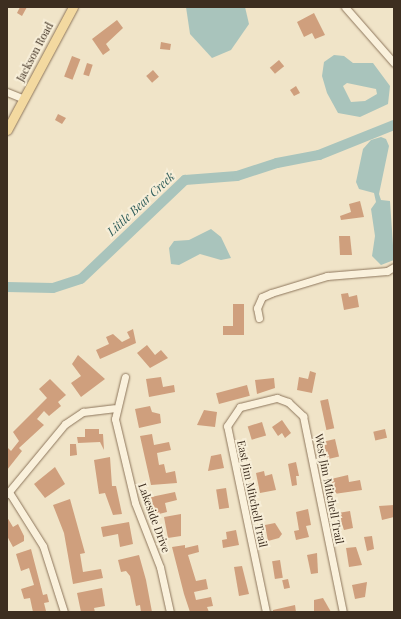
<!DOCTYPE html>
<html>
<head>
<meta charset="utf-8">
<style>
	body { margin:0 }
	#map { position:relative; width:401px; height:619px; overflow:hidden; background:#f0e4c8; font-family:"Playfair Display",serif }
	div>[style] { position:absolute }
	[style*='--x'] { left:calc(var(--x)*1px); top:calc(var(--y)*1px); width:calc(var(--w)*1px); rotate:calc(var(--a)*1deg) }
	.water>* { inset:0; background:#a9c4bc }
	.river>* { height:10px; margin:-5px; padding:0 5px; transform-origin:5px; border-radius:5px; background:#a9c4bc }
	.building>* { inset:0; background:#cf9f7d; transform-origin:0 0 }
	.roads { filter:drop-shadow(0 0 1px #8d765c) drop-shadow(0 0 1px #8d765c) }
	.minor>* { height:7px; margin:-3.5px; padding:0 3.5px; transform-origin:3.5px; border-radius:3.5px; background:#faf1dc }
	.major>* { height:9px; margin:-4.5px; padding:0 4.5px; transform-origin:4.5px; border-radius:4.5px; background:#f3d9a0 }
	span { translate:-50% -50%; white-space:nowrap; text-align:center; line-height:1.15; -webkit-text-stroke:4px #f7eed8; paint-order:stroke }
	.street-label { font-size:11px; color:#3d2e20 }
	.water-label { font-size:12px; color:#2f5d5a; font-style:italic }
	.frame { position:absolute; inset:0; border:8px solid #3d2e20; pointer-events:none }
</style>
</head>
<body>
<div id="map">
	<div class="water">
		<div style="clip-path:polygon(186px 7px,245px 7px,249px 24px,231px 50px,212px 58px,190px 34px)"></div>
		<div style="clip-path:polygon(evenodd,334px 55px,344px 56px,353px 63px,373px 63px,390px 86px,388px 104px,360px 117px,338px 113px,327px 93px,322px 76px,324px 62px,334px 55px,347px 83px,376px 89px,377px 94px,365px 101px,351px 102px,343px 86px,347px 83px)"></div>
		<div style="clip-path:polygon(381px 137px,386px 139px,389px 146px,379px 194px,381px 200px,390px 201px,394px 260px,381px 265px,372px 256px,375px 236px,371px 209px,376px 202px,374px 193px,359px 189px,356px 182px,363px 149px,371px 140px)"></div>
		<div style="clip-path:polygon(211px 229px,221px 237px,231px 258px,221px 260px,200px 254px,179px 265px,171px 264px,169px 248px,174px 241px,189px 240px)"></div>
	</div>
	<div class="river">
		<div style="--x:7;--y:287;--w:46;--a:1.2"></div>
		<div style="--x:53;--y:288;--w:29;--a:-18"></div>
		<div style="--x:81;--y:279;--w:144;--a:-43.6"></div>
		<div style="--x:185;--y:180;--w:52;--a:-4.4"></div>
		<div style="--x:237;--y:176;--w:42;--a:-18"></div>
		<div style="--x:277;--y:163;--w:43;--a:-10.8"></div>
		<div style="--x:319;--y:155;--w:81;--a:-21.8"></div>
	</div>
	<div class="building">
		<div style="clip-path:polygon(20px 7px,27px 7px,22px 16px,17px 13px)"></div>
		<div style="clip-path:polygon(314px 13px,325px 35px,315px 39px,312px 33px,304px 37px,297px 22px)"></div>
		<div style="clip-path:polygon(117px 20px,123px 28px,106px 44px,110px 50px,103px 55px,92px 39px)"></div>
		<div style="clip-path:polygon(161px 42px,171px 44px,170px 50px,160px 49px)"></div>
		<div style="left:72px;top:56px;width:9px;height:22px;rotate:21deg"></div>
		<div style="left:279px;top:60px;width:8px;height:12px;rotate:50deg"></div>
		<div style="left:87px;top:63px;width:6px;height:12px;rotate:18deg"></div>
		<div style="left:153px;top:70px;width:9px;height:9px;rotate:49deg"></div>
		<div style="clip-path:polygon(296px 86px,300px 93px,294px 96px,290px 90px)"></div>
		<div style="clip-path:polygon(58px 114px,66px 118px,62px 124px,55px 120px)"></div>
		<div style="clip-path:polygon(360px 201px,364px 217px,341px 220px,340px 216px,351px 212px,349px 204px)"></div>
		<div style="clip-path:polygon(339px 236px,350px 236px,352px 255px,340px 255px)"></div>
		<div style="clip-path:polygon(348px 293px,349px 297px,357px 295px,359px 307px,344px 310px,341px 294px)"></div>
		<div style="clip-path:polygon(233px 304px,244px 304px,244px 335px,223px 335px,223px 326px,233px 326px)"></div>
		<div style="clip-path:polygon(133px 329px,136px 343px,100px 359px,96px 350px,109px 344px,106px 337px,113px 334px,122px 342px,130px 338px,127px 332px)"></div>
		<div style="clip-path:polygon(147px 345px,155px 355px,161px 350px,168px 358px,150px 368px,137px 353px)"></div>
		<div style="clip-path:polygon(78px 355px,105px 379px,81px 397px,71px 383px,81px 376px,72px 364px)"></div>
		<div style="clip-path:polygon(310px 371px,316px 373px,312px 393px,297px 390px,299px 377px,308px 379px)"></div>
		<div style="clip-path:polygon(161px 377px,163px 387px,174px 385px,175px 392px,149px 397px,146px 379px)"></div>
		<div style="clip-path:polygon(274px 378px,275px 388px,257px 394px,255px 380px)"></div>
		<div style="clip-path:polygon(50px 379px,66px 395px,58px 402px,61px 406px,49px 416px,44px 411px,37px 419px,44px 425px,19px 448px,22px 451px,7px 470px,7px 447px,11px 451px,19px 441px,13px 432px,47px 398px,39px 389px)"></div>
		<div style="left:247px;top:385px;width:11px;height:32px;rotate:75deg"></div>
		<div style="left:328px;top:399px;width:30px;height:8px;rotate:78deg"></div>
		<div style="clip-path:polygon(150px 406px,152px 412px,160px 414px,161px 423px,139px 428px,135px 409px)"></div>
		<div style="clip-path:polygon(204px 410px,217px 412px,215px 427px,197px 425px)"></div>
		<div style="clip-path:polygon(282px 420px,291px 433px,285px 438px,282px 433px,278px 436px,272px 427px)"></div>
		<div style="left:262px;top:422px;width:14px;height:15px;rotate:73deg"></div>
		<div style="clip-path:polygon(85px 429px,99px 429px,99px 434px,103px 434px,104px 450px,100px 442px,78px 443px,77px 437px,85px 437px)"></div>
		<div style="left:385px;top:429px;width:9px;height:12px;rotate:77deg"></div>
		<div style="clip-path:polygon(152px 434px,154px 445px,169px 442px,171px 450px,157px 453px,159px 465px,164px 464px,166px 473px,175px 471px,177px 483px,151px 485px,140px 436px)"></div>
		<div style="left:335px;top:439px;width:18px;height:12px;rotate:77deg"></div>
		<div style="clip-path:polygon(70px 444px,76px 444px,77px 455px,70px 456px)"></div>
		<div style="clip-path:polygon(221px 454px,224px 468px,208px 471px,211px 456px)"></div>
		<div style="clip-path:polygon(110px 457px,112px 486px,116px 486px,122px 514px,113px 515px,105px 493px,99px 494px,94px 460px)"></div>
		<div style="clip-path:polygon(296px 462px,299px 476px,296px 476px,297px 485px,292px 486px,288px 464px)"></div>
		<div style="clip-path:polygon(55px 467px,65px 484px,45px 498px,34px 484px)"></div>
		<div style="clip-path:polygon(264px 471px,265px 476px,272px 474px,276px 490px,260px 493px,256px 473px)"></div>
		<div style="clip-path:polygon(348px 475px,349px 482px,360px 480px,362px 490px,334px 494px,331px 479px)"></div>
		<div style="left:226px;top:488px;width:20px;height:10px;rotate:81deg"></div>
		<div style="clip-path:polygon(175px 492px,177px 500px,165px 503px,167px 512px,155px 515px,151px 497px)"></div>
		<div style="clip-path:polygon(70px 499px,85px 553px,80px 554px,83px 572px,101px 569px,103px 578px,73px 584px,64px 533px,53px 505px)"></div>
		<div style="clip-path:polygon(394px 505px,394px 517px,382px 520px,379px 506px)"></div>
		<div style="clip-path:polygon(308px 509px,311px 525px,306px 526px,309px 537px,296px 540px,294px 531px,299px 530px,296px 512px)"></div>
		<div style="clip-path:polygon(350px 511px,353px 528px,344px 530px,338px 513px)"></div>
		<div style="clip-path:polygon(181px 514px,181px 536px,168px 538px,164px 517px)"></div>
		<div style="clip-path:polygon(7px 517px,13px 527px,18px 524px,24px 536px,24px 541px,13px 547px,7px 536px)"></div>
		<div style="clip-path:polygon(129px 522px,133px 544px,120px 547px,118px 534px,103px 537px,101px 527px)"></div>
		<div style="clip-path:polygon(275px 523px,282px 534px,279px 538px,268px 541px,265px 525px)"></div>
		<div style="clip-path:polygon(236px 530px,239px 545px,223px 548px,222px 540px,227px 539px,226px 532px)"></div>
		<div style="clip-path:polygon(372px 536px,374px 549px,367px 551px,364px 537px)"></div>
		<div style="clip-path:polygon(185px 545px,185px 548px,198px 545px,199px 552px,188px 555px,196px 581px,206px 579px,208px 589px,194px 592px,196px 600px,211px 597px,213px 606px,207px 607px,209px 612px,190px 612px,184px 594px,172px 547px)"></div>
		<div style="clip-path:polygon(356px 547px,362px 565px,349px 567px,346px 548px)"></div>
		<div style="clip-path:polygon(31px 549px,43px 595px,47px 594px,49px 602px,44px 603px,46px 611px,42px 612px,33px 612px,30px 598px,24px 599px,21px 589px,34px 585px,29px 568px,21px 571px,16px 554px)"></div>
		<div style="clip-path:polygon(317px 553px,318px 573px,311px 574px,307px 555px)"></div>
		<div style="clip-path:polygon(139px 555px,146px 580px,152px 612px,141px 612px,140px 605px,136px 606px,130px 576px,126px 571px,121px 572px,118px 560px)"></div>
		<div style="left:280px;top:560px;width:18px;height:8px;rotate:81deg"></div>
		<div style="clip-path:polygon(242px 566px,249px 594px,239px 596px,234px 567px)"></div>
		<div style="left:288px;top:579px;width:9px;height:6px;rotate:77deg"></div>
		<div style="clip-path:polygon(367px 582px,365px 597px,355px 599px,352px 585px)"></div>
		<div style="clip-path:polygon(102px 588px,105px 606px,94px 608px,95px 612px,81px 612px,77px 593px)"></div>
		<div style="clip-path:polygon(323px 598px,331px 612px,314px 612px,314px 600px)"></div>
		<div style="clip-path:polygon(295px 605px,296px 612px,273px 612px,273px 610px)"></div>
	</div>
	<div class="roads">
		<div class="minor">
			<div style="--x:345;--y:7;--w:74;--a:48.8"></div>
			<div style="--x:7;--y:92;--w:18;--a:22"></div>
			<div style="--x:259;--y:318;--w:10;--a:-101"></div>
			<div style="--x:257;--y:308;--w:12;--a:-66"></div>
			<div style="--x:262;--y:297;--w:10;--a:-24"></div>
			<div style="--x:271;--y:293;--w:59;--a:-16.9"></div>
			<div style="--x:327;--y:276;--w:60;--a:-4.8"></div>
			<div style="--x:387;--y:271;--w:8;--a:-30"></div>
			<div style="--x:125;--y:377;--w:43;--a:103.4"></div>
			<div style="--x:115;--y:419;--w:86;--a:76.6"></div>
			<div style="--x:135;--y:503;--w:69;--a:68.7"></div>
			<div style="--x:160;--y:567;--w:46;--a:77.5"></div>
			<div style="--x:9;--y:492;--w:64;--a:57.8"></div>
			<div style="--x:43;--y:546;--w:69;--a:72.3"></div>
			<div style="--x:7;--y:494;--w:91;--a:-50.4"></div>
			<div style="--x:65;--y:424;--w:22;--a:-34"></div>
			<div style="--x:83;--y:412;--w:31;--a:-7"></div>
			<div style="--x:266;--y:612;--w:190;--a:-101.8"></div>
			<div style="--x:227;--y:426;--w:23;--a:-56"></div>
			<div style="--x:240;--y:407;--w:38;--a:-14"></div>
			<div style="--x:277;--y:398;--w:12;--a:20"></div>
			<div style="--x:288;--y:402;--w:21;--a:43"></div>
			<div style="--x:303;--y:416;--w:200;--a:78.5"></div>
		</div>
		<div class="major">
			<div style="--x:7;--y:130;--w:140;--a:-61.8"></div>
		</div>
	</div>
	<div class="street-label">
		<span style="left:35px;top:52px;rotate:-62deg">Jackson Road</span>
		<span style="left:329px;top:489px;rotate:79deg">West Jim Mitchell Trail</span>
		<span style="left:252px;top:494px;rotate:78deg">East Jim Mitchell Trail</span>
		<span style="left:154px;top:518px;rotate:70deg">Lakeside Drive</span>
	</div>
	<div class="water-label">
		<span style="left:141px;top:204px;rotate:-43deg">Little Bear Creek</span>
	</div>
	<div class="frame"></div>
</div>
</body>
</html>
